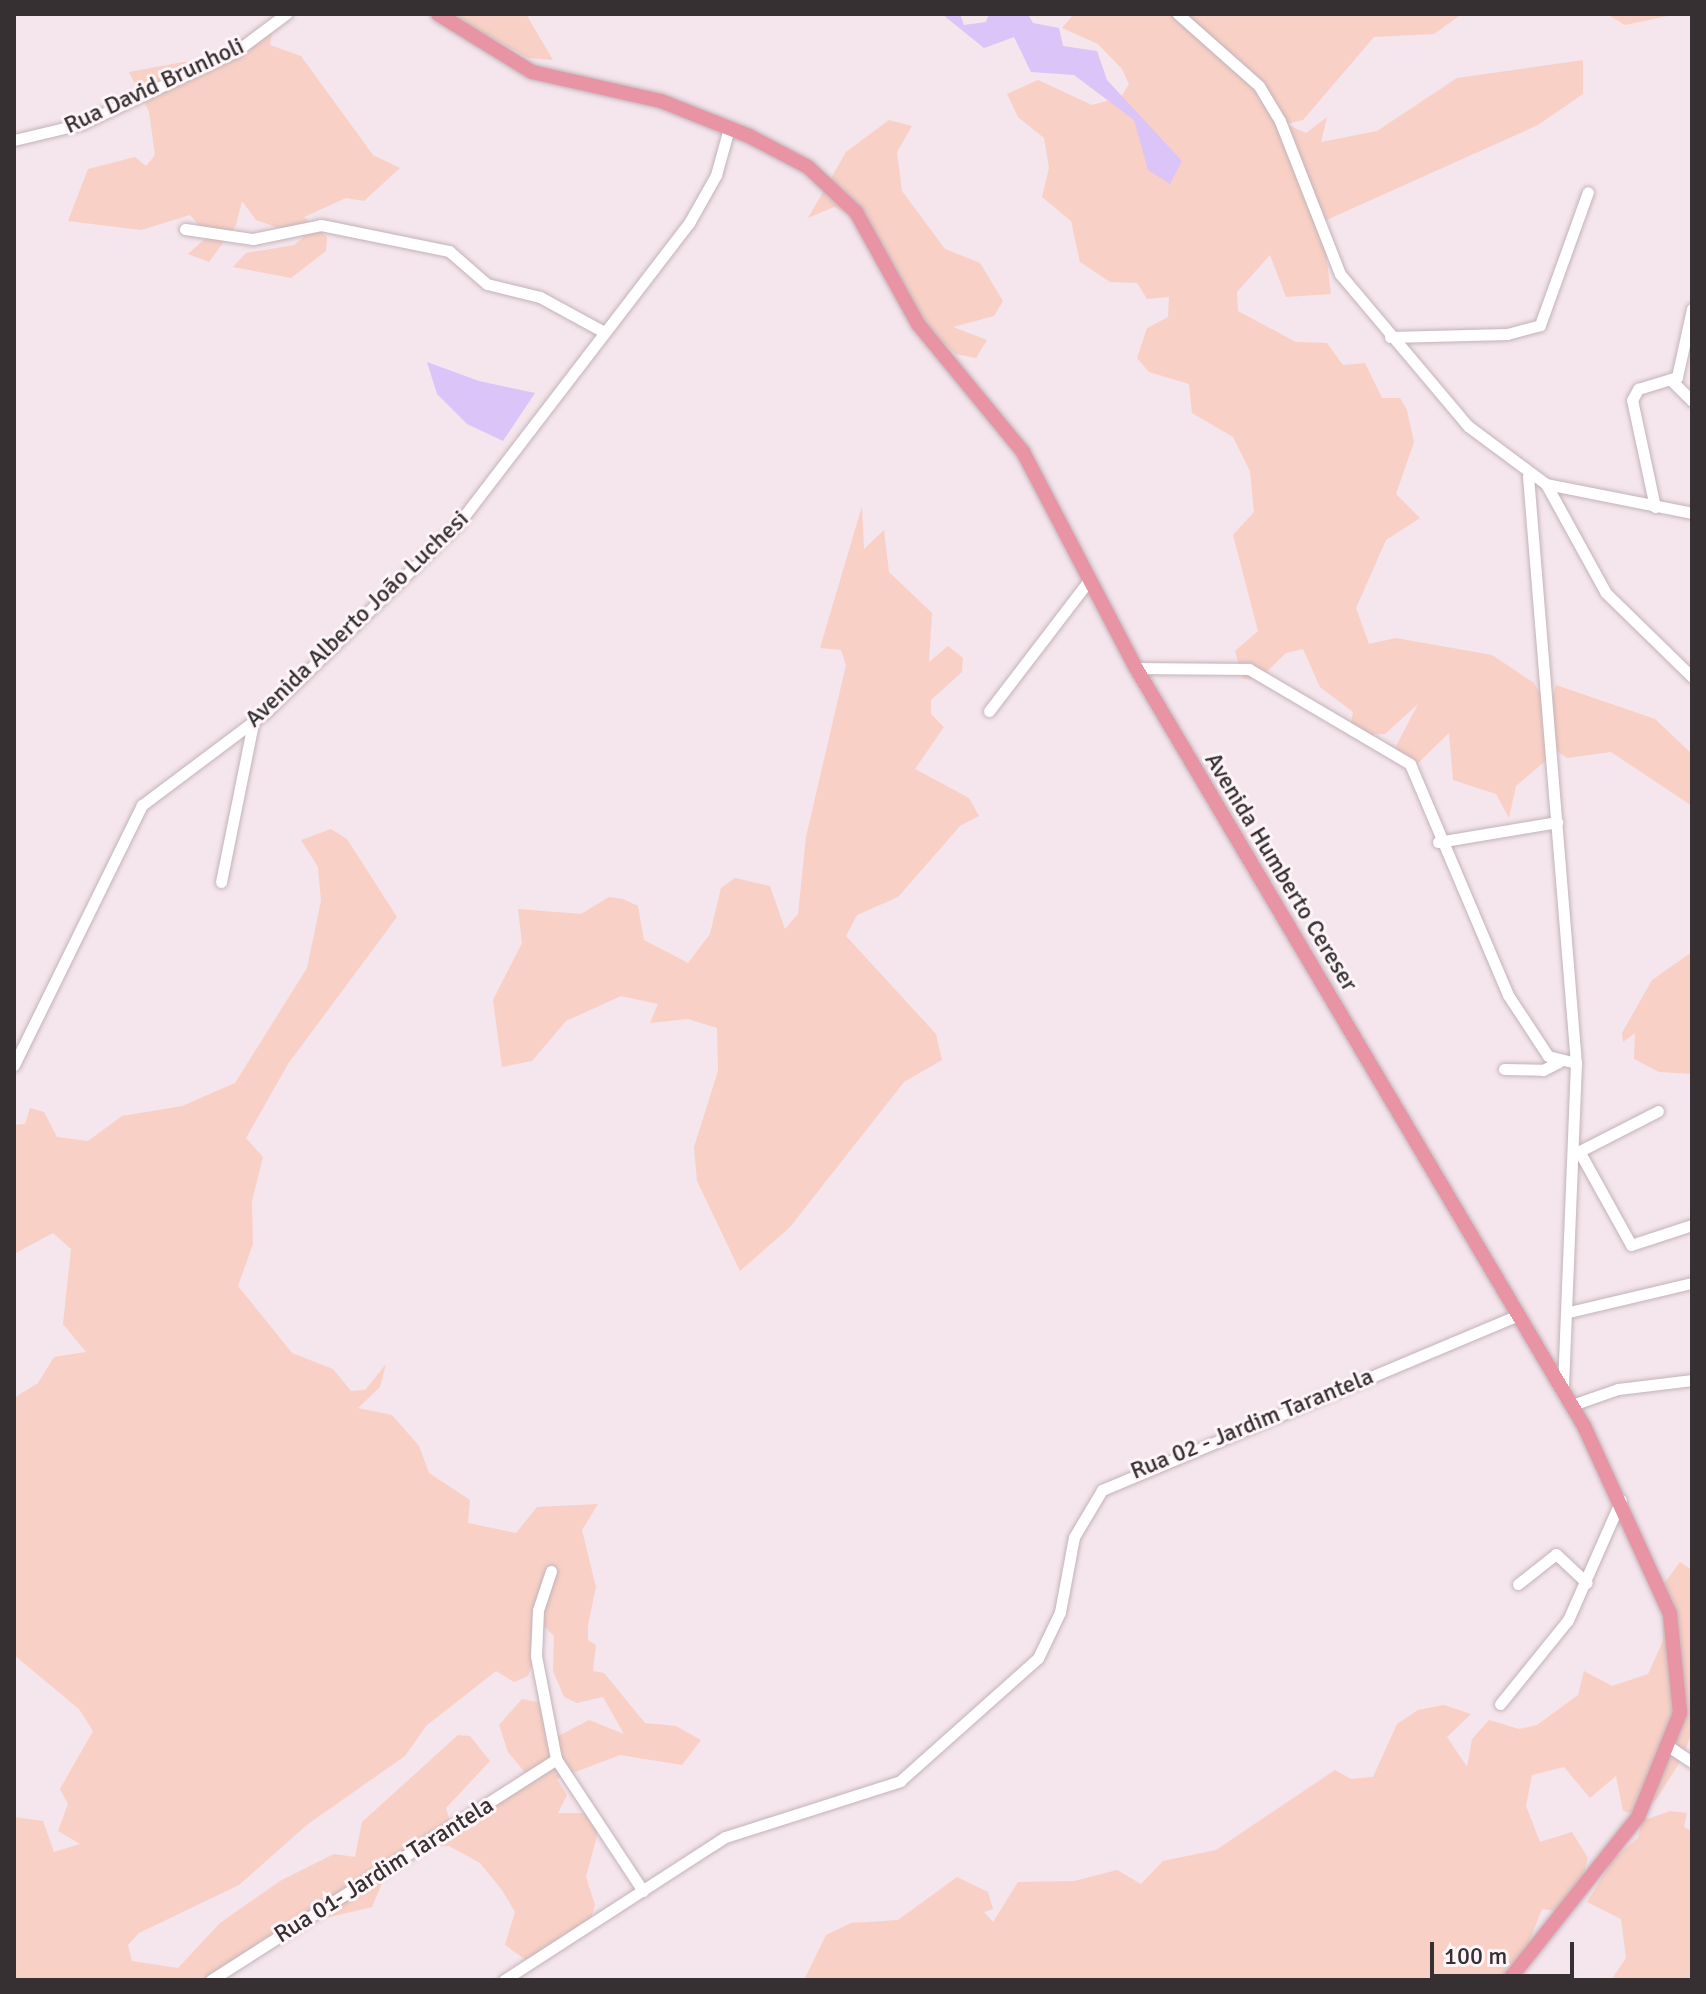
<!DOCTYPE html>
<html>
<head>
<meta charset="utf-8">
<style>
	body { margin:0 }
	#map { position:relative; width:1706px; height:1994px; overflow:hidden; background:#f5e5ec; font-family:Signika,sans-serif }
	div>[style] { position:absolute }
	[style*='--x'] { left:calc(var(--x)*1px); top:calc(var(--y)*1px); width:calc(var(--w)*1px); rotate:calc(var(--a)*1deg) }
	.green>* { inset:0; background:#f9d0c5 }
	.water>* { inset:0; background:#dac4f8 }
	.roads { filter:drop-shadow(0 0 2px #c2b3b9) drop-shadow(0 0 2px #c2b3b9) }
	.minor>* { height:11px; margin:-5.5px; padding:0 5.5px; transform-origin:5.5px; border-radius:5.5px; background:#fff }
	.major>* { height:14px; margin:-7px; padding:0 7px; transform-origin:7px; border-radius:7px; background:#e994a4 }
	span { translate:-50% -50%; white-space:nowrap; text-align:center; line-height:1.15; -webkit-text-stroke:6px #fef5f9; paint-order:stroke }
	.street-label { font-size:24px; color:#363032 }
	.frame { position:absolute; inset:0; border:16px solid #363032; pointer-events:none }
	.scale { position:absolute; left:1430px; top:1942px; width:144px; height:36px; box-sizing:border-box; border:4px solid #363032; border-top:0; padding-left:10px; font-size:24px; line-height:28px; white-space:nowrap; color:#363032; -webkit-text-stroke:6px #fef5f9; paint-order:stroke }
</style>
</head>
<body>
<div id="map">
	<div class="green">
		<div style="clip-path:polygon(447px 14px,526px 14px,553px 60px,529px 58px)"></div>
		<div style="clip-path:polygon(1074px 14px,1462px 14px,1434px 34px,1374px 37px,1303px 120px,1286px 124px,1306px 133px,1327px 117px,1321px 142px,1377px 131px,1457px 78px,1583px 60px,1583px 94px,1538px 125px,1322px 222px,1331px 294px,1286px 297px,1270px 255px,1237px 292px,1238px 311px,1296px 342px,1327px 343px,1343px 365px,1365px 363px,1382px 398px,1400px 398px,1407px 410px,1414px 442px,1396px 494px,1420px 518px,1386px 540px,1356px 608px,1369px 644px,1396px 638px,1492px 655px,1534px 683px,1549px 710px,1556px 685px,1655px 719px,1692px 754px,1692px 806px,1611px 752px,1567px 758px,1557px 751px,1516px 786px,1509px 818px,1496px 794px,1453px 780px,1449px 733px,1414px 767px,1401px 765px,1396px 746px,1418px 704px,1385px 734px,1363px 735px,1350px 729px,1353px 712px,1320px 687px,1303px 649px,1286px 653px,1258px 680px,1243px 679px,1235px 651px,1258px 631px,1233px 535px,1254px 512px,1250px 471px,1233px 437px,1192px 413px,1189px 384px,1149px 372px,1137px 358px,1147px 328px,1168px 317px,1169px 297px,1147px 299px,1137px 283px,1110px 282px,1080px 262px,1071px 221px,1042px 197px,1049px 168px,1044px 138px,1018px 117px,1007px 94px,1038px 80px,1092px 105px,1121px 97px,1129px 84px,1122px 69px,1098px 44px,1062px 28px)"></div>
		<div style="clip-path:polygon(1607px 14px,1677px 14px,1625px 25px)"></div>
		<div style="clip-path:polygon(274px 22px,270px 45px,301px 56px,373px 155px,400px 168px,364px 201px,346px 198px,304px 217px,327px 237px,326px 251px,291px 278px,233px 267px,246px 253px,294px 245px,304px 237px,256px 220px,242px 201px,236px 225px,209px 262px,188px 254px,208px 236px,190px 215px,141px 230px,68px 221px,88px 169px,135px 157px,146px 166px,155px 155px,149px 112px,129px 72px,205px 58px)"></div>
		<div style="clip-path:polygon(889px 120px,912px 126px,897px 152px,902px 191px,945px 249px,980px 263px,1003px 301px,994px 316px,953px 327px,987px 340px,976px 358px,956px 354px,930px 331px,859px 219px,834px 207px,808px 218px,846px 152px)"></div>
		<div style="clip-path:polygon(862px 506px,864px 549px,884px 530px,889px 572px,932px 613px,929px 662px,948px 646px,963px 658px,962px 672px,931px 700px,931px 714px,944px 727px,915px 769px,969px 798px,979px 816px,960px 826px,898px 897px,857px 915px,846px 936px,936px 1034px,942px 1060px,904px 1082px,790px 1227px,740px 1271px,697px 1181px,694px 1147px,718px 1071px,717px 1028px,688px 1019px,650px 1023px,658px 1004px,621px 996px,566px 1021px,532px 1061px,502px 1067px,493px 1000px,522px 943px,518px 909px,581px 914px,609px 897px,623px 899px,638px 906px,644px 940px,688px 963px,710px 934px,721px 888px,735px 878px,770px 886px,785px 929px,798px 914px,806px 837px,846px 665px,841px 650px,820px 648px)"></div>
		<div style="clip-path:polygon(evenodd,331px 829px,347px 839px,397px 917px,288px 1064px,246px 1138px,263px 1157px,252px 1201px,253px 1244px,238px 1286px,292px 1353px,333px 1369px,351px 1391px,365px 1390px,386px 1364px,380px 1387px,358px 1408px,392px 1415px,419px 1446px,429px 1473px,470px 1500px,468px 1523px,516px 1533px,537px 1507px,598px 1504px,582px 1530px,596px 1587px,588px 1625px,588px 1640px,596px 1645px,593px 1671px,604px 1673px,645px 1723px,676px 1726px,701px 1740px,682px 1765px,620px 1755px,557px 1779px,567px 1795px,558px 1813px,586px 1813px,598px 1832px,586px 1877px,595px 1905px,590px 1921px,526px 1960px,505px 1945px,515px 1912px,502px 1890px,480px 1863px,449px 1846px,428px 1847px,389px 1867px,372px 1907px,305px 1923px,290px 1938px,279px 1933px,261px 1940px,223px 1980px,14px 1980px,14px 1817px,43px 1821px,54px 1852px,80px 1844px,58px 1831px,68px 1804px,60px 1789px,93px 1731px,79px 1709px,14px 1655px,14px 1398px,38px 1383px,54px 1357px,86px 1352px,63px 1324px,71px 1249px,53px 1233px,14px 1254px,14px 1125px,25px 1124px,30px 1108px,44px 1112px,57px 1137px,88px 1141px,122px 1116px,182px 1106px,235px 1083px,307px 968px,321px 901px,318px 867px,301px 840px,331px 829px,545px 1627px,554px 1636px,553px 1671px,564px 1697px,577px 1703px,603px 1697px,624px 1734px,589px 1720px,553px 1739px,538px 1702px,522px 1699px,499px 1725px,508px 1752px,528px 1776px,451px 1825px,446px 1808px,490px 1761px,470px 1736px,458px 1735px,362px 1822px,355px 1857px,334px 1854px,280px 1881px,220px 1923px,178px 1968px,132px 1961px,128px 1945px,139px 1933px,239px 1885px,308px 1824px,405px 1756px,426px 1726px,496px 1671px,514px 1682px,528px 1676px,545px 1627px)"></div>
		<div style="clip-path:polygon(1692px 952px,1692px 1074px,1659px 1072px,1634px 1059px,1635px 1033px,1623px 1042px,1622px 1033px,1652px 980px)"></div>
		<div style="clip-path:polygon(1680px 1562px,1692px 1570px,1692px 1732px,1683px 1757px,1656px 1800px,1630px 1813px,1623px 1811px,1616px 1776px,1590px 1798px,1564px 1767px,1532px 1775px,1526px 1806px,1540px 1842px,1572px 1832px,1588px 1858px,1581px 1882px,1556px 1911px,1542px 1909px,1522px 1960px,1523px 1980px,804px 1980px,826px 1935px,851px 1923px,898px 1920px,957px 1877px,988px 1892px,993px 1909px,984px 1912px,993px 1922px,1018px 1882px,1074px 1881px,1117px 1870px,1141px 1884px,1163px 1861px,1216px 1850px,1335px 1770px,1351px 1779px,1373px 1777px,1397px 1724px,1418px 1710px,1444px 1705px,1471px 1714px,1447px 1737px,1467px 1767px,1472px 1739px,1489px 1720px,1519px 1729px,1537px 1725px,1578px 1695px,1584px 1671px,1612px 1686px,1648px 1674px,1663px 1641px,1663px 1585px)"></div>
		<div style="clip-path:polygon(1670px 1811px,1687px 1813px,1684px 1827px,1692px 1831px,1692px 1980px,1611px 1980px,1626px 1958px,1621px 1919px,1587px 1902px,1614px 1858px,1638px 1838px,1642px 1821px)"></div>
	</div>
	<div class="water">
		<div style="clip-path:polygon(942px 14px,960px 14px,964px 25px,986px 22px,989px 14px,1028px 14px,1033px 23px,1059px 28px,1063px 46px,1097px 51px,1107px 80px,1182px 161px,1170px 184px,1148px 170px,1134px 120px,1074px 75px,1031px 72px,1014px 37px,984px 48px)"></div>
		<div style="clip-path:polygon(427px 362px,479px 381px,535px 393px,503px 441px,467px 424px,437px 394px)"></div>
	</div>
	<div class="roads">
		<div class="minor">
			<div style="--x:1178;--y:14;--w:108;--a:41.6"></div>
			<div style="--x:1259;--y:86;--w:41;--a:59"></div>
			<div style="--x:1280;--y:121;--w:164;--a:68.6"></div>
			<div style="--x:1340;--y:274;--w:199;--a:49.9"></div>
			<div style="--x:1468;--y:426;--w:97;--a:36.6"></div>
			<div style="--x:1546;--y:484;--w:149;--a:11.2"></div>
			<div style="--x:14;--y:140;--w:69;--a:-13.4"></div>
			<div style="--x:81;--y:124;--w:170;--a:-25.1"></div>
			<div style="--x:235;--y:52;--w:64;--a:-36.7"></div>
			<div style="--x:185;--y:229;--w:69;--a:8.4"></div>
			<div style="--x:253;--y:239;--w:69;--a:-11.6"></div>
			<div style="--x:321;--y:225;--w:131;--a:11.5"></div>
			<div style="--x:449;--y:251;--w:50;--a:41"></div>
			<div style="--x:487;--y:284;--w:55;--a:13.8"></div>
			<div style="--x:540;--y:297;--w:73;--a:28.7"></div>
			<div style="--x:1390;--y:337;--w:117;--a:-1.5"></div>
			<div style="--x:1507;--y:334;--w:34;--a:-15"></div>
			<div style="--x:1540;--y:325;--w:141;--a:-70.2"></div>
			<div style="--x:1673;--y:382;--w:27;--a:45"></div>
			<div style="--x:1528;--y:476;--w:589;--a:85.33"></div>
			<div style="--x:1576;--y:1063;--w:327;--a:92.3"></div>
			<div style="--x:1546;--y:484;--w:124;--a:61.2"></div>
			<div style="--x:1606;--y:593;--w:120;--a:44.3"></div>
			<div style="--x:1655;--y:507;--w:109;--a:-102.1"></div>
			<div style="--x:1632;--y:400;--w:13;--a:-61"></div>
			<div style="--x:1638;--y:389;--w:41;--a:-17.1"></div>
			<div style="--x:1677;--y:377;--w:70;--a:-77.6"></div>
			<div style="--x:1136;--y:668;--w:113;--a:0.5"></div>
			<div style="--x:1249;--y:669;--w:187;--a:30.5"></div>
			<div style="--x:1410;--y:764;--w:251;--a:67"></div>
			<div style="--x:1508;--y:995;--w:73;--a:56.7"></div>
			<div style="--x:1548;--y:1056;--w:29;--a:14"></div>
			<div style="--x:989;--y:711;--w:165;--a:-52.6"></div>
			<div style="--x:1438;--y:842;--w:121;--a:-9.5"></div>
			<div style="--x:221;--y:882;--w:162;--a:-78.6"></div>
			<div style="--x:14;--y:1065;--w:290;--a:-63.8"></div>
			<div style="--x:142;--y:805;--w:156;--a:-36.9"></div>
			<div style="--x:267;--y:711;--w:267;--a:-44.4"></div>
			<div style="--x:458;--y:524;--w:379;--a:-52.5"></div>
			<div style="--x:689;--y:223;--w:55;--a:-60.6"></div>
			<div style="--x:716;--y:175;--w:49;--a:-74.5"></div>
			<div style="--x:1504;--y:1069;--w:39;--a:1"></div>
			<div style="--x:1543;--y:1070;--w:18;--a:-27"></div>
			<div style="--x:1579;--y:1151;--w:107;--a:61"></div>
			<div style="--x:1631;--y:1245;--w:64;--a:-18.2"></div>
			<div style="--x:1576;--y:1153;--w:92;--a:-27.1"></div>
			<div style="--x:1569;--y:1312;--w:126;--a:-13.3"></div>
			<div style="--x:1572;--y:1405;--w:49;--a:-19.2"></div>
			<div style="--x:1618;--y:1389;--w:75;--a:-6.9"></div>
			<div style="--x:551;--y:1571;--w:41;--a:108.4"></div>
			<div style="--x:538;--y:1610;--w:46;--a:92.5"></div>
			<div style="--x:536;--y:1656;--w:105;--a:79"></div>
			<div style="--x:556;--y:1759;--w:158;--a:56.6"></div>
			<div style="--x:1518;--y:1584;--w:48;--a:-38.3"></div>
			<div style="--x:1556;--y:1554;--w:42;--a:43.1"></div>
			<div style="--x:1500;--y:1704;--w:108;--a:-51"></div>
			<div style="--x:1568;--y:1620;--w:131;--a:-66.2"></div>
			<div style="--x:1671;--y:1748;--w:25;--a:34"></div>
			<div style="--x:211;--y:1980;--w:410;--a:-32.6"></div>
			<div style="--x:504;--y:1980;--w:263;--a:-32.9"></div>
			<div style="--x:725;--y:1837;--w:184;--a:-17.7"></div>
			<div style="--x:900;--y:1781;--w:185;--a:-41.7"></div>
			<div style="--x:1038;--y:1658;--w:51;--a:-64.4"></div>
			<div style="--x:1060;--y:1612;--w:76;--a:-79.4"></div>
			<div style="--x:1074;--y:1537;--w:55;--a:-59.2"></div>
			<div style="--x:1102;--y:1490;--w:449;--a:-22.8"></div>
		</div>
		<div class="major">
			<div style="--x:438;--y:14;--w:110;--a:31.7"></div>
			<div style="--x:532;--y:72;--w:132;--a:12.7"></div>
			<div style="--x:661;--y:101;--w:95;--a:21.7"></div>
			<div style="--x:749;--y:136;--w:67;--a:27.7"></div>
			<div style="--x:808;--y:167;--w:66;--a:43.2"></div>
			<div style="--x:856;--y:212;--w:128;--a:61"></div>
			<div style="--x:918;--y:324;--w:166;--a:50.6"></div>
			<div style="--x:1023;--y:452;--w:244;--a:62.4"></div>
			<div style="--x:1136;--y:668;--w:880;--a:59.42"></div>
			<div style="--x:1584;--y:1426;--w:207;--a:65.4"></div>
			<div style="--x:1670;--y:1614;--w:100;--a:84.2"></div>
			<div style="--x:1680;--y:1713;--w:112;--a:112"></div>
			<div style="--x:1638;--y:1817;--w:208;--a:128.4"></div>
		</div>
	</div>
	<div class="street-label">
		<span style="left:154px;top:86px;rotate:-25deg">Rua David Brunholi</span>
		<span style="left:357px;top:619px;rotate:-44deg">Avenida Alberto João Luchesi</span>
		<span style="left:1281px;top:872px;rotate:59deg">Avenida Humberto Cereser</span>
		<span style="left:1252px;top:1424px;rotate:-22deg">Rua 02 - Jardim Tarantela</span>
		<span style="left:384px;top:1870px;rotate:-32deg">Rua 01- Jardim Tarantela</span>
	</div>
	<div class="frame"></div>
	<div class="scale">100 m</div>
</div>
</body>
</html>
